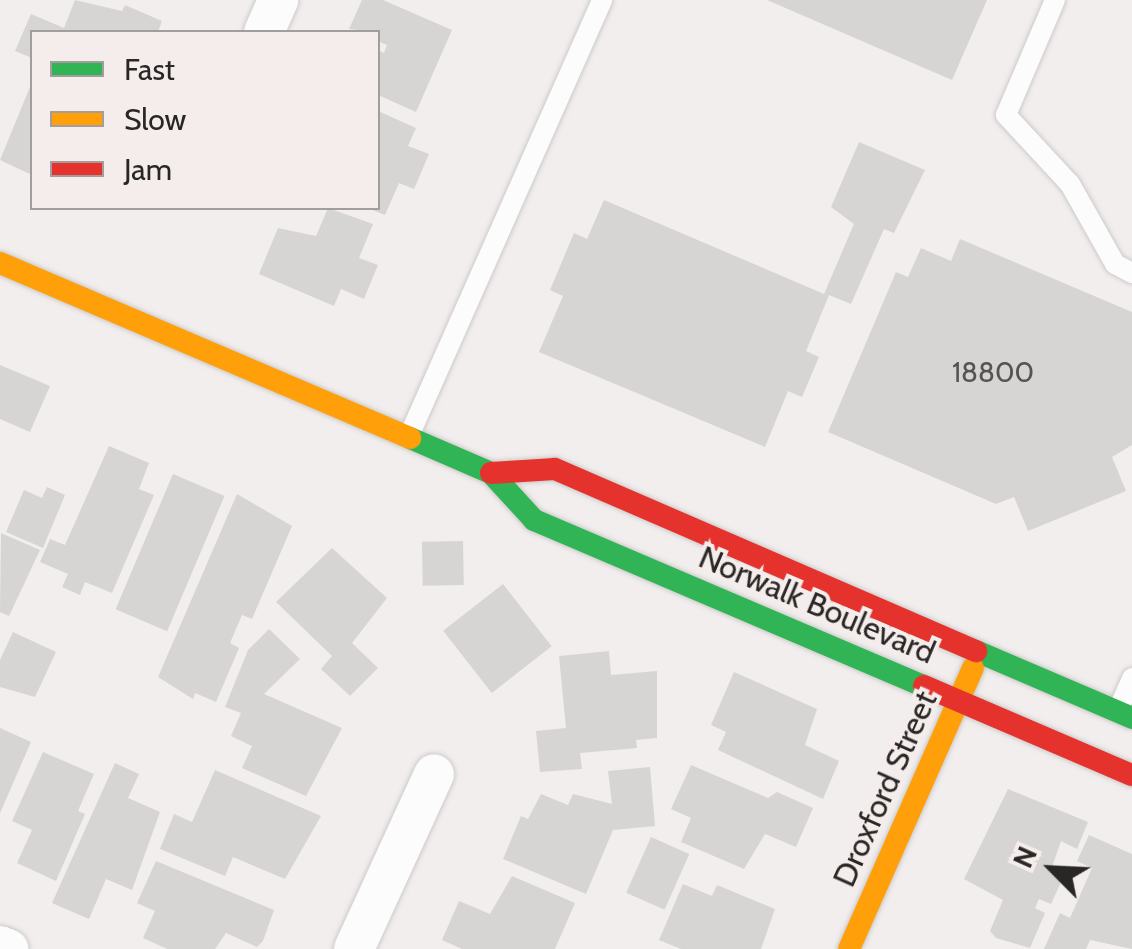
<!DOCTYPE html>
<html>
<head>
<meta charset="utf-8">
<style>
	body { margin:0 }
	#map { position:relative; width:1132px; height:949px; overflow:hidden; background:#f2eeee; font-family:Cabin,sans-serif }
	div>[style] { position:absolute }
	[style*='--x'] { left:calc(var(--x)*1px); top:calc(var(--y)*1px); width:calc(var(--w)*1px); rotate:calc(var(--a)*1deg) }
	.building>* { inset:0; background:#d7d4d4; transform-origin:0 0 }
	.roads { filter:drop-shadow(0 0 2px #cdcaca) drop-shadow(0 0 2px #cdcaca) }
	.lane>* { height:20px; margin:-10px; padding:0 10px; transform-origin:10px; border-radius:10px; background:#fdfcfc }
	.street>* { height:40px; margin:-20px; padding:0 20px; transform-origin:20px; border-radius:20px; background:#fdfcfc }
	.fast>* { height:22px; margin:-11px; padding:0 11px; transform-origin:11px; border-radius:11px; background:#30b455 }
	.slow>* { height:22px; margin:-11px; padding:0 11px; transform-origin:11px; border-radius:11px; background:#ff9f0a }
	.jam>* { height:22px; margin:-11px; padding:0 11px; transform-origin:11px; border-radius:11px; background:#e5322d }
	span { translate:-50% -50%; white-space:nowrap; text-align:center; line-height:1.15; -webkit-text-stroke:8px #f4edec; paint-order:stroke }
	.number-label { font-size:28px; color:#565352 }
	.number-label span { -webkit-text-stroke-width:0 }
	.street-label { font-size:32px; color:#292726 }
	.legend { position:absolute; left:30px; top:30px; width:350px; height:180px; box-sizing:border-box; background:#f4edec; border:2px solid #a39e9d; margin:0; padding:12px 18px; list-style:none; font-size:30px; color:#292726 }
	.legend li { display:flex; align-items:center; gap:20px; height:50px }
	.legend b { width:50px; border:2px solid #a39e9d }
	.north { position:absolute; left:1002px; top:819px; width:100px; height:100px; -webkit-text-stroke:8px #f4edec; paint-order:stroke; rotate:294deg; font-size:28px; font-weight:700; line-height:40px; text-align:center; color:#292726 }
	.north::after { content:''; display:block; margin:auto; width:35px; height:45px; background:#292726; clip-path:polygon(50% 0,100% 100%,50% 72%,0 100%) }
</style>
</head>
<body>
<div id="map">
	<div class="building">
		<div style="clip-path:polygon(75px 0,122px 11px,125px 5px,162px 21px,158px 32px,32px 32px,32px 58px,15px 51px,31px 14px,64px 28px)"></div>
		<div style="clip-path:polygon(362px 0,383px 0,452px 30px,416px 112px,378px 95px,378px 50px,384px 53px,387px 45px,378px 41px,378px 32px,349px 29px)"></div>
		<div style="clip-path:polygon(767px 0,987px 0,952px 80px)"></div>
		<div style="clip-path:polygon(32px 82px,32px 175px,0 160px)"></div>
		<div style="clip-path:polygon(378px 111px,416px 128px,408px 146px,429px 154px,414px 189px,399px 183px,385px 215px,367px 208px,378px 208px)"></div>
		<div style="clip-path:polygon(859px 142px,925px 170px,894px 233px,884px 229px,851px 304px,829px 295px,806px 351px,819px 357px,802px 397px,788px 391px,765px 447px,539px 352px,563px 296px,550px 290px,574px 233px,587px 239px,604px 200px,824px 294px,854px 224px,831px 207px)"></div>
		<div style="clip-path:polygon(328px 208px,373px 224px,359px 258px,378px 265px,364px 299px,341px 289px,334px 306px,259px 274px,278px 228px,316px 236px)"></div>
		<div style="clip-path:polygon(960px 239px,1132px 312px,1132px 445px,1112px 457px,1126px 491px,1028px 531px,1014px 497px,996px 504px,828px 432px,896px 272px,908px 277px,921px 248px,951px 261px)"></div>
		<div style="clip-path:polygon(0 365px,50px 386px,30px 432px,0 419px)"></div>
		<div style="clip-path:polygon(109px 446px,149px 463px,139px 489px,154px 495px,112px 593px,85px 582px,80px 595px,62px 587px,68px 574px,40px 562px,50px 539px,65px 545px)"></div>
		<div style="left:173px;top:474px;width:56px;height:147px;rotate:23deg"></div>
		<div style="clip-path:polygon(47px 487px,65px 495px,43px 548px,6px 532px,24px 490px,42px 498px)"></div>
		<div style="clip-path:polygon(237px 494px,292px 526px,252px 619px,242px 615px,230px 643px,239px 648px,216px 702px,195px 693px,193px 699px,158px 677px)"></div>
		<div style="clip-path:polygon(1px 533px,40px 550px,9px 616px,0 612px)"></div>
		<div style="left:463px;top:541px;width:44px;height:41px;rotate:89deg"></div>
		<div style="clip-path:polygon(332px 548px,387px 598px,352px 643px,378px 668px,350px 696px,321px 669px,332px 656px,276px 602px)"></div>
		<div style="left:503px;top:584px;width:79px;height:76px;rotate:52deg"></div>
		<div style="clip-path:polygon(269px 629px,300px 659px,264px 694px,342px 728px,306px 796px,242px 768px,252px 746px,231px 736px,241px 713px,225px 707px,248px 650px)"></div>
		<div style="clip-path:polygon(13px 632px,56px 652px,35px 697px,0 687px,0 660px)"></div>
		<div style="clip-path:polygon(609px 651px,611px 675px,657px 671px,657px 738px,636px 740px,637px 748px,580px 753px,582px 769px,540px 772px,536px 731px,566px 728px,559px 656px)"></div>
		<div style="clip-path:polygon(734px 672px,817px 709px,805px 745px,839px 761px,823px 799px,718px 750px,726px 732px,711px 725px)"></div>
		<div style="clip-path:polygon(0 728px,31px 742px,0 813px)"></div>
		<div style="clip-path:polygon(43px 752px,94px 774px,78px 811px,85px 814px,56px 881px,17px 863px,32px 830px,12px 821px)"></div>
		<div style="clip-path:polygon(115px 763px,139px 774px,128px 798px,160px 812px,132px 890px,106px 879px,89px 919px,52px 903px)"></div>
		<div style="clip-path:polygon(691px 765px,768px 798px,777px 792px,813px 808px,796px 847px,765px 834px,744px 869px,681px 842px,691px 818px,671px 809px)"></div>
		<div style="clip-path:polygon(650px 767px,655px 826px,613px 830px,586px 894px,503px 859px,521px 816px,528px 819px,541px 794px,568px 805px,573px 794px,612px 804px,608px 771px)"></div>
		<div style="clip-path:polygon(215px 770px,321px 816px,285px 879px,233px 857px,225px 876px,160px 849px,174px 814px,192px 822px)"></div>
		<div style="clip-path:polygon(1008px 789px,1088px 822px,1077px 849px,1061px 841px,1050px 873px,1063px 878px,1051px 904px,1039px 899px,1035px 908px,1045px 913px,1030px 948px,996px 938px,990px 931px,1003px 900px,964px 879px)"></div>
		<div style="clip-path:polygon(1089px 835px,1132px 854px,1132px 949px,1090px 940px,1086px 949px,1044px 949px,1060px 913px,1070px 918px,1092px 868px,1077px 861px)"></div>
		<div style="left:651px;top:837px;width:42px;height:61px;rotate:24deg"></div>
		<div style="clip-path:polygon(156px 861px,274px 910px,263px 941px,257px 947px,226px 933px,215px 949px,167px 949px,143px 938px,155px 911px,137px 903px)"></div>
		<div style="clip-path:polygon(512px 876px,575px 903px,555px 949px,462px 949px,442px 940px,459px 901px,490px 914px)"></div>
		<div style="clip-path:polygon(683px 884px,712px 896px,717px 885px,775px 909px,761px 949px,681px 949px,659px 940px)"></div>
	</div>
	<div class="roads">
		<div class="lane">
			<div style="--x:1055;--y:0;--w:125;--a:113.1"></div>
			<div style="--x:1006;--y:115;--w:94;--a:47.2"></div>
			<div style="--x:1070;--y:184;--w:92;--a:60.6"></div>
			<div style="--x:1115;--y:264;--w:19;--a:28"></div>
			<div style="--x:409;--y:436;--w:477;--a:-66.1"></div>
			<div style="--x:1118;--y:710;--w:35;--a:-66"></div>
		</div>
		<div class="street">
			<div style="--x:264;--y:32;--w:35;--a:-66"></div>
			<div style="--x:0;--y:946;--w:9;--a:21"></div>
			<div style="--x:354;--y:949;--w:192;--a:-65.4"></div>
		</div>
		<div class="fast">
			<div style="--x:410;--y:438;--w:88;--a:23.4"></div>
			<div style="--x:491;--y:473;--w:64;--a:47.5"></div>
			<div style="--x:534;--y:520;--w:424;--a:23.1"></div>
			<div style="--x:976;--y:651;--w:170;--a:23.2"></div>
		</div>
		<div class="slow">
			<div style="--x:0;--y:263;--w:446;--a:23.1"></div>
			<div style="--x:849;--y:949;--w:307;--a:-66.2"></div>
		</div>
		<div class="jam">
			<div style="--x:491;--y:473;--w:64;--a:-3.6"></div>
			<div style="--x:555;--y:469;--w:459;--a:23.4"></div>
			<div style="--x:924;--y:686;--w:226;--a:23.2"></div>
		</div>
	</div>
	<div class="number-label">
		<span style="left:993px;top:372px">18800</span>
	</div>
	<div class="street-label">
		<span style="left:817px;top:605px;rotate:23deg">Norwalk Boulevard</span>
		<span style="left:885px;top:789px;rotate:-66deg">Droxford Street</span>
	</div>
	<ul class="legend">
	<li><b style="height:12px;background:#30b455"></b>Fast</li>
	<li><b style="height:12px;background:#ff9f0a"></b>Slow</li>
	<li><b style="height:12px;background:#e5322d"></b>Jam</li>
	</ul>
	<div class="north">N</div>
</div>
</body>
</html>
